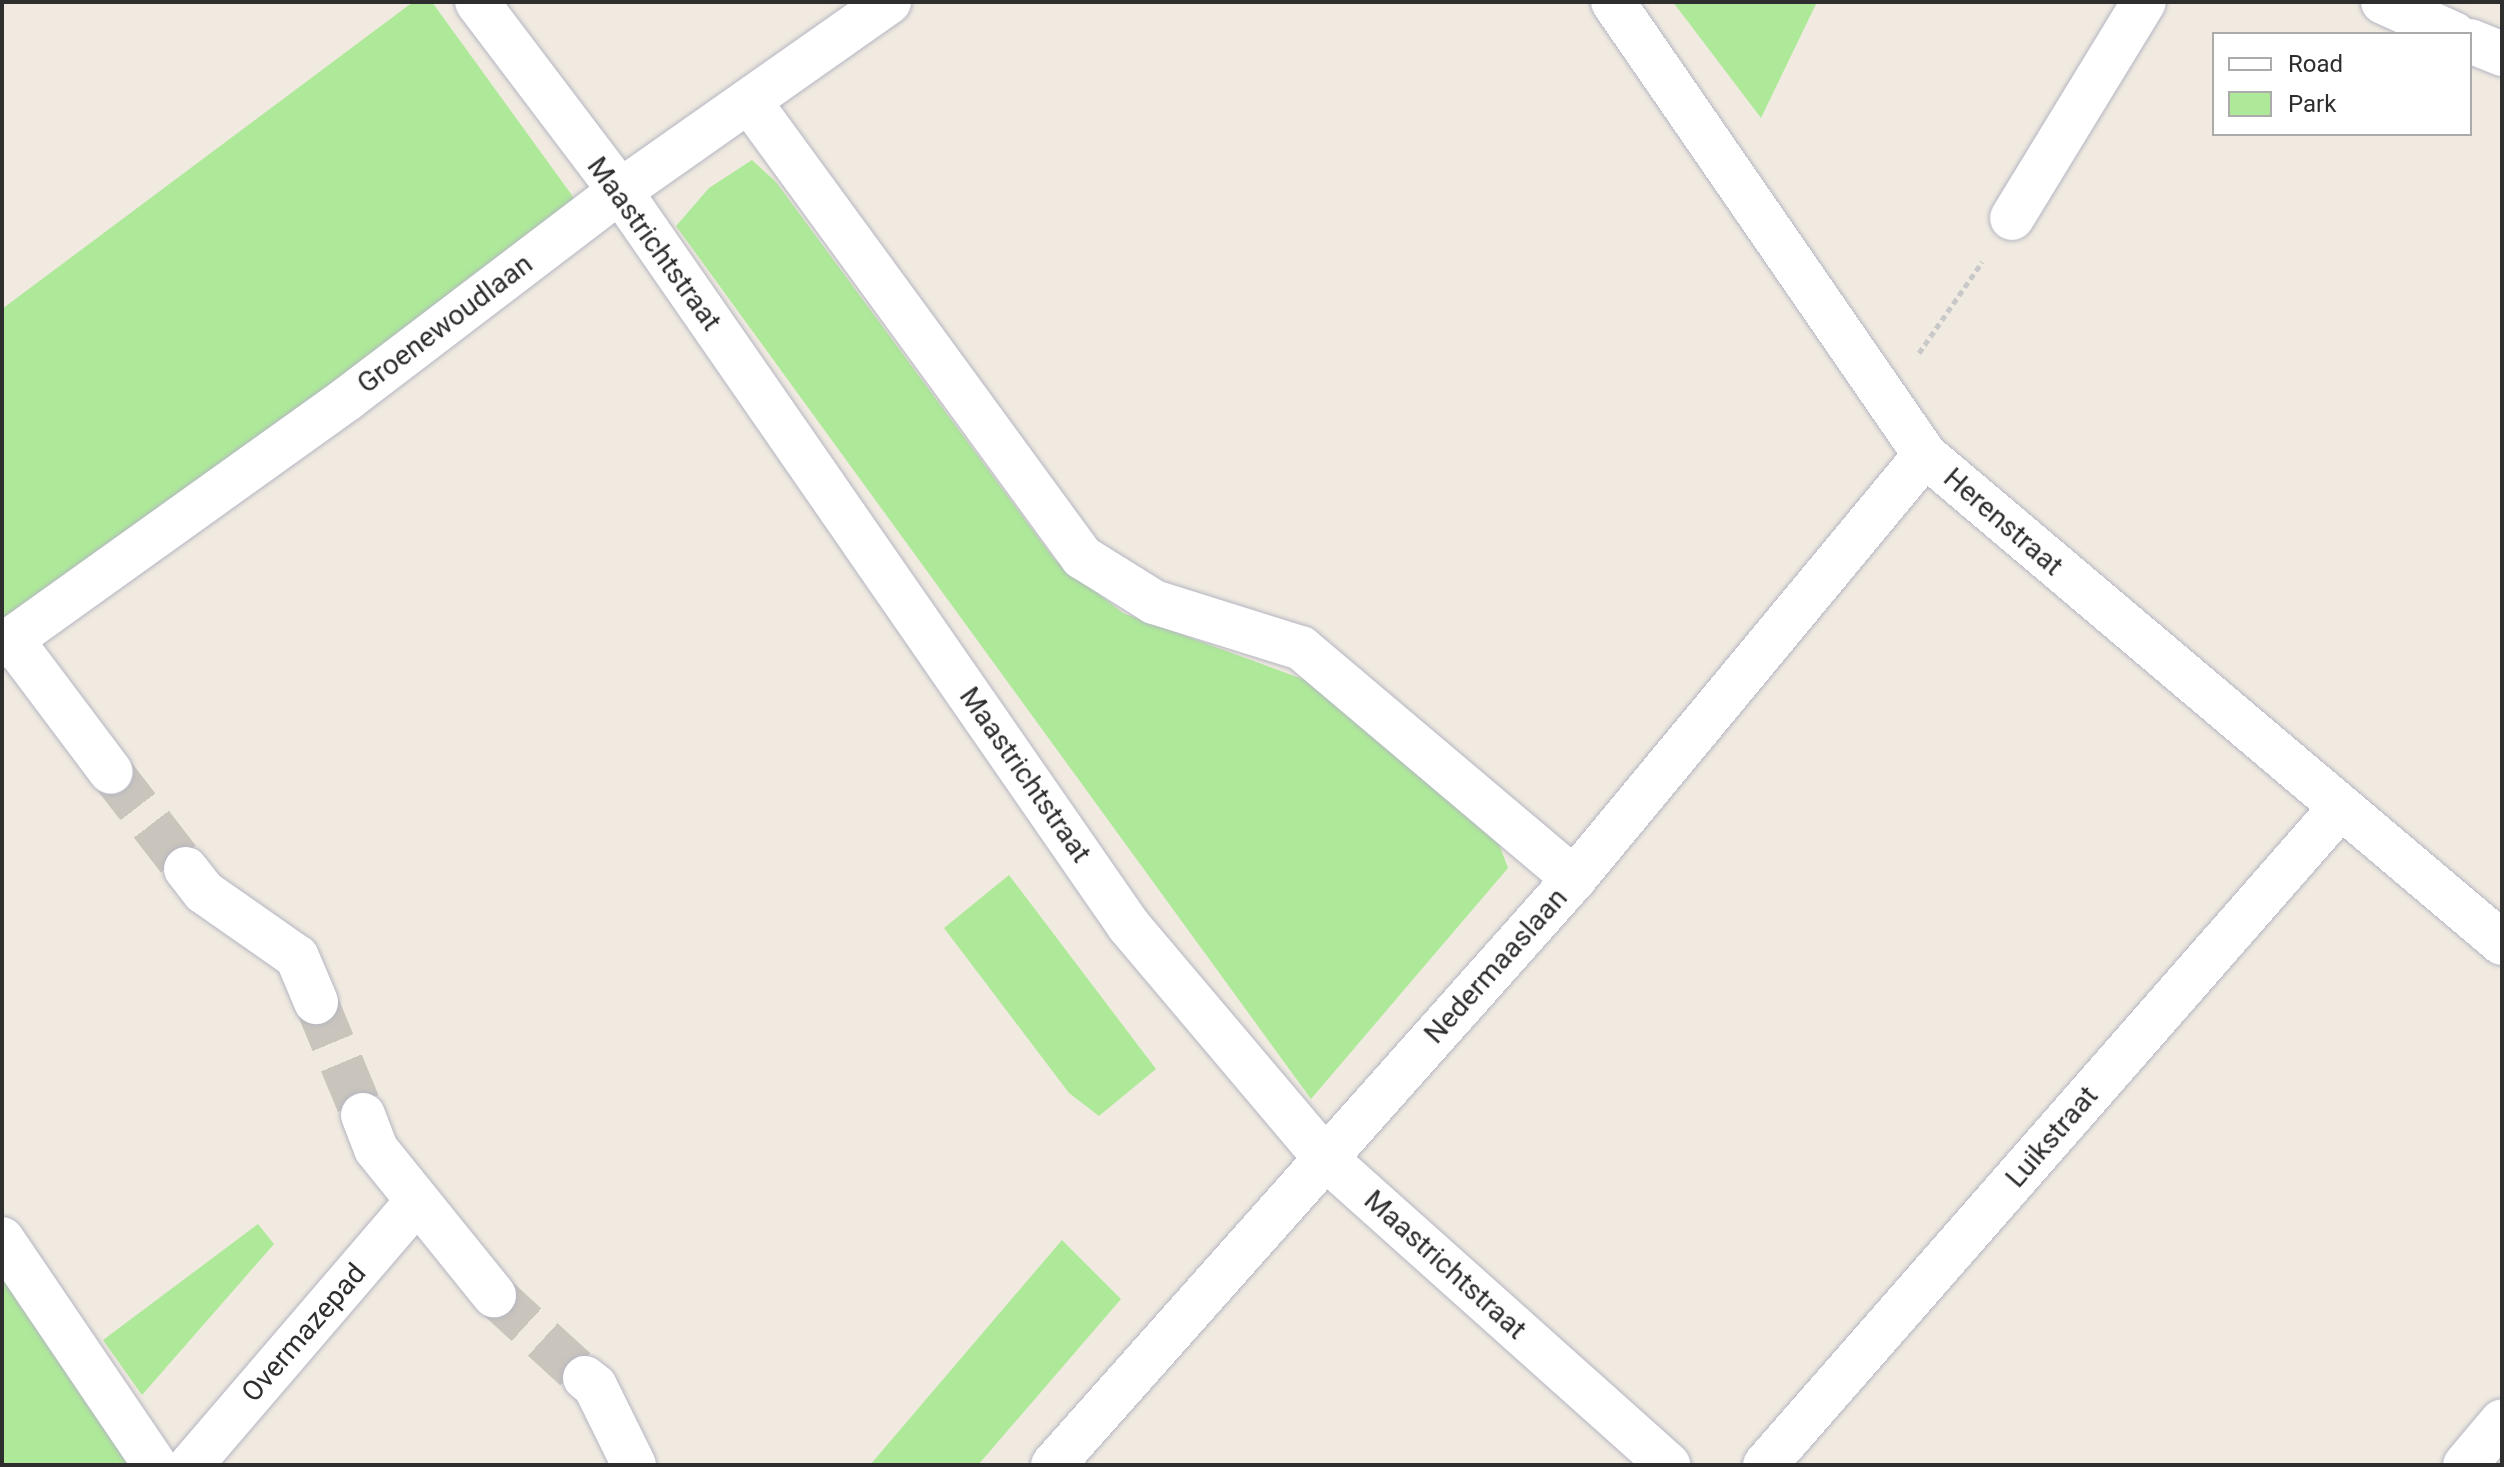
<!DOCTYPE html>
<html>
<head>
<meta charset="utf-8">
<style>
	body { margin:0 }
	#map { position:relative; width:2504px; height:1467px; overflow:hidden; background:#f0eae0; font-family:Roboto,sans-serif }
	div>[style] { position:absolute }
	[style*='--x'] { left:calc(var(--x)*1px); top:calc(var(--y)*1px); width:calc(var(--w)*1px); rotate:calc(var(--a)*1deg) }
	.green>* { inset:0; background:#aee999 }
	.minor-tunnel>* { height:44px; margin-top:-22px; transform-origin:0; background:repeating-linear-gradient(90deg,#c9c4bc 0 44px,transparent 0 66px) }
	.path>* { height:5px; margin-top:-2.5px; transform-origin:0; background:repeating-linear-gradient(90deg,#c9c9c9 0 6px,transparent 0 10px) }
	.roads { filter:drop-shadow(0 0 2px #b4b5c2) drop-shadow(0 0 2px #b4b5c2) }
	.minor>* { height:44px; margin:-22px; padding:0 22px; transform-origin:22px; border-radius:22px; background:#fff }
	span { translate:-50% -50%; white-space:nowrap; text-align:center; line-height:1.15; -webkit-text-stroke:7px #fff; paint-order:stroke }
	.street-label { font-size:28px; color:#2e2e2e }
	.frame { position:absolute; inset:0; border:4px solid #2e2e2e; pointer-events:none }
	.legend { position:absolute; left:2212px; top:32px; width:260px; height:104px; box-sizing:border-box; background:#fff; border:2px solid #ababab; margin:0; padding:10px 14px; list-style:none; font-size:24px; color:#2e2e2e }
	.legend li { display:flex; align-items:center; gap:16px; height:40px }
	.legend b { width:40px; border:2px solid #ababab }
</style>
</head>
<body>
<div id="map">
	<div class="green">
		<div style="clip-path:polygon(413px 2px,432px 2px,579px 205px,2px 628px,2px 309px)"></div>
		<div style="clip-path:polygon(1673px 2px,1817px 2px,1761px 118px)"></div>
		<div style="clip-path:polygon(752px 160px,776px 182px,1054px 559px,1123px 613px,1305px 680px,1499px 844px,1508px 868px,1311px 1099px,676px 226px,709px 188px)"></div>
		<div style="clip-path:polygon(1009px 875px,1156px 1069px,1099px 1116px,1069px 1093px,944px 928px)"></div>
		<div style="clip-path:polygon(258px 1224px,274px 1244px,142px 1395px,103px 1340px)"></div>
		<div style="clip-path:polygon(1062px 1240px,1121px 1299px,978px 1465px,870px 1465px)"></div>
		<div style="clip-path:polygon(2px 1276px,129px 1465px,2px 1465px)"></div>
	</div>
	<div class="minor-tunnel">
		<div style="--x:111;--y:772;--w:123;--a:52.3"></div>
		<div style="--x:316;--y:1002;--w:122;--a:67.4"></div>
		<div style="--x:494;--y:1295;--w:123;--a:42.4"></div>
	</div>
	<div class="path">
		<div style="--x:1919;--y:353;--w:111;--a:-55.3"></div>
	</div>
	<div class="roads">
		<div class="minor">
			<div style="--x:477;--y:2;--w:237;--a:52.9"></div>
			<div style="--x:620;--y:191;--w:894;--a:55.3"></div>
			<div style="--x:1129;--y:926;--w:302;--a:49.8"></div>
			<div style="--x:1324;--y:1157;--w:462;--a:41.8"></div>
			<div style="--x:1613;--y:2;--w:550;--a:55.44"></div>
			<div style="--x:1925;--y:455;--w:756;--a:40.22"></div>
			<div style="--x:2383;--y:2;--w:78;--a:24.3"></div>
			<div style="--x:2470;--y:41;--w:35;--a:22"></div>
			<div style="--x:749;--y:101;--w:565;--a:53.86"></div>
			<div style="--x:1082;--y:557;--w:85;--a:32"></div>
			<div style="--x:1154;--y:602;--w:154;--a:17.4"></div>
			<div style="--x:1301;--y:648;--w:358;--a:40.2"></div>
			<div style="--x:2012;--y:218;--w:253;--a:-58.6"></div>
			<div style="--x:11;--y:639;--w:166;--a:53.1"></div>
			<div style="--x:2;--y:646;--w:424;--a:-35.6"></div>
			<div style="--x:347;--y:399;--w:343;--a:-37.3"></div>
			<div style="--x:620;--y:191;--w:329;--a:-35.1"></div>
			<div style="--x:186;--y:869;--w:29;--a:52"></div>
			<div style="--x:204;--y:892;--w:113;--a:35"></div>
			<div style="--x:297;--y:957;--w:49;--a:67.1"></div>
			<div style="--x:363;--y:1115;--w:36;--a:69"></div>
			<div style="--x:376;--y:1149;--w:188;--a:51.1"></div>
			<div style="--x:2;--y:1239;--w:273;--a:55.9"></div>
			<div style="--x:585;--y:1378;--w:13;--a:39"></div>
			<div style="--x:595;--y:1386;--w:88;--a:63.7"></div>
			<div style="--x:191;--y:1465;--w:348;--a:-49.4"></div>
			<div style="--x:1053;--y:1465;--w:784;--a:-48.36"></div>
			<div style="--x:1574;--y:879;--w:550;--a:-50.38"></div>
			<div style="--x:1765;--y:1465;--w:872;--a:-48.81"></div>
			<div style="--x:2465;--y:1465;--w:57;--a:-49.9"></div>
		</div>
	</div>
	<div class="street-label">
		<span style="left:654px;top:244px;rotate:54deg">Maastrichtstraat</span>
		<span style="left:445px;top:324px;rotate:-37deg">Groenewoudlaan</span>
		<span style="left:2003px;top:522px;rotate:41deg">Herenstraat</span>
		<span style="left:1025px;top:775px;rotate:55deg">Maastrichtstraat</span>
		<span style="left:1496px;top:966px;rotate:-48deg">Nedermaaslaan</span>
		<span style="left:2052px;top:1137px;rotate:-49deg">Luikstraat</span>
		<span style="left:1445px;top:1265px;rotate:42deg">Maastrichtstraat</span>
		<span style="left:304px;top:1333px;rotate:-49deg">Overmazepad</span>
	</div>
	<div class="frame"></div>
	<ul class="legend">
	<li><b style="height:10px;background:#fff"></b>Road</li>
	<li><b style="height:22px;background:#aee999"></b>Park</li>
	</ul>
</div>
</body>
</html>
